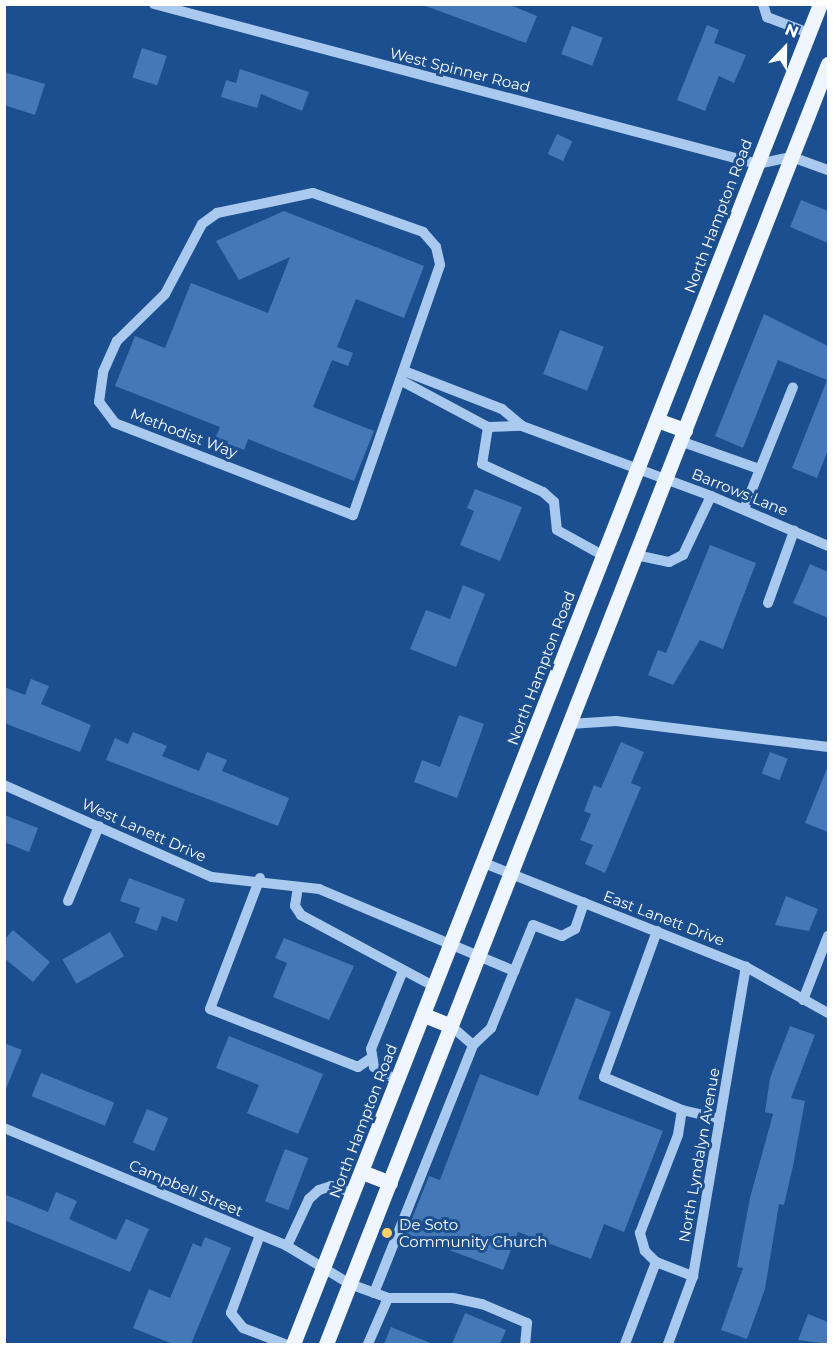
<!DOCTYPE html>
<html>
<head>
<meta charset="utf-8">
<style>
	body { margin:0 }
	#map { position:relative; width:833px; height:1349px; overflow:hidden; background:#1b4f8f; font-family:Montserrat,sans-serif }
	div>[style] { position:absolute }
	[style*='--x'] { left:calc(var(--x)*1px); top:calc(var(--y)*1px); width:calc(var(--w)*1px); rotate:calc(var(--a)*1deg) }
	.building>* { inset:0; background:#4478b7; transform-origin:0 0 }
	.minor>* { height:10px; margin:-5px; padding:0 5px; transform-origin:5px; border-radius:5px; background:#a9c9ee }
	.major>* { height:15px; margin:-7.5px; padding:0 7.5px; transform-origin:7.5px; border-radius:7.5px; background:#f0f6ff }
	.dots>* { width:16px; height:16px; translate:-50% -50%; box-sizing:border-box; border:3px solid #1b4f8f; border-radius:50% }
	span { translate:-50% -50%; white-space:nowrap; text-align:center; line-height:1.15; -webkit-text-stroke:6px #1b4f8f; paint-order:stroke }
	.street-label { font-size:15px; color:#fff }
	.poi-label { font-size:15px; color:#fff }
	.left { translate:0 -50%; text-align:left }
	.frame { position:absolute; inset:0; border:6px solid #fff; pointer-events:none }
	.north { position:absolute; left:755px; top:18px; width:60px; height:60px; -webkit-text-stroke:4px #1b4f8f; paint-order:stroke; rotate:22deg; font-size:16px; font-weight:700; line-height:24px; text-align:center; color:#fff }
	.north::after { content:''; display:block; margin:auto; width:21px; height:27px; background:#fff; clip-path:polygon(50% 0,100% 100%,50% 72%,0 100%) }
</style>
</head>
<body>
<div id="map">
	<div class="building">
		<div style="clip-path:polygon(420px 4px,508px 4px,537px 16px,526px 43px)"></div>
		<div style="clip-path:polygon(707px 25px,719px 30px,714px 43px,746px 55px,734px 83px,719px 76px,705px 111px,677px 100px)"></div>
		<div style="left:572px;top:26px;width:33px;height:30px;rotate:21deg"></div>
		<div style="left:142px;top:48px;width:26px;height:31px;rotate:18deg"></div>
		<div style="clip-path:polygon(240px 69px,309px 92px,302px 111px,261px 94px,257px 108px,221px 97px,226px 80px,236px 83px)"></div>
		<div style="clip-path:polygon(4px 72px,45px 84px,35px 115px,4px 105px)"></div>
		<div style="left:557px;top:134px;width:17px;height:22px;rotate:25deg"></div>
		<div style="clip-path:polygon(801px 200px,828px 211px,828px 243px,790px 227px)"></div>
		<div style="clip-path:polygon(284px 211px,424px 266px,404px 318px,356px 299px,337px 347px,353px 353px,348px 366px,332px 360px,313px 407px,374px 431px,354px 481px,248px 439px,244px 450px,215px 439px,220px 427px,115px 386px,135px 336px,165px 348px,191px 283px,268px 313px,290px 257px,239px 280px,216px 241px)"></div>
		<div style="clip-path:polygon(764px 314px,828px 346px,828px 450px,817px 478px,792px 468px,827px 380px,778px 360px,743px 448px,715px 436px)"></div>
		<div style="left:560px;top:330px;width:47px;height:47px;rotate:21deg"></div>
		<div style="clip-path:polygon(475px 489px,522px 507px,500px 561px,460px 545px,474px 511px,467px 508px)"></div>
		<div style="clip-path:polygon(710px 545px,756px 563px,723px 649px,700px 640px,673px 685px,648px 675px,658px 650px,666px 653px)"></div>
		<div style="clip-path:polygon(810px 564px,828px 572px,828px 618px,793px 603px)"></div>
		<div style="clip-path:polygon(463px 585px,485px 594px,456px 667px,410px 649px,426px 610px,450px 619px)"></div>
		<div style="clip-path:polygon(31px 679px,49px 686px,41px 704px,91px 725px,80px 752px,4px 723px,4px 687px,25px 695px)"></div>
		<div style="clip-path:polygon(459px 715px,484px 724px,457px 798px,414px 782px,422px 760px,440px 767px)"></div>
		<div style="clip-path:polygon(133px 732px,167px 746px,162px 756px,199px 771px,207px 752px,227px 760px,222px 771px,289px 798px,278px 826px,106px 760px,115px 738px,128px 744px)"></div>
		<div style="clip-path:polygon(621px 742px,644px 752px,631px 783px,641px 787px,605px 873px,585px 864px,593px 845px,580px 840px,591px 814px,584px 811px,594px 785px,601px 788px)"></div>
		<div style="left:770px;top:752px;width:19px;height:23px;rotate:21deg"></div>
		<div style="clip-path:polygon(828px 766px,828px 832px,805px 823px)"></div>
		<div style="clip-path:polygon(4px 815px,38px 828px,29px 852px,4px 842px)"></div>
		<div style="clip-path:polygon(129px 878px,185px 899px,177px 922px,162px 916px,157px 931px,135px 923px,140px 908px,120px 901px)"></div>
		<div style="clip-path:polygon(786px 896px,818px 909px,809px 931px,775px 925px)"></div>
		<div style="clip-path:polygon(13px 930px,50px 962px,33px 982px,4px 958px,4px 940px)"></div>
		<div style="left:110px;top:932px;width:28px;height:55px;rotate:60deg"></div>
		<div style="clip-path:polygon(284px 938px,354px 966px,329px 1020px,273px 997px,287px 963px,275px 958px)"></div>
		<div style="clip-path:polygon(576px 998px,611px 1012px,578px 1099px,663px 1131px,624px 1232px,604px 1224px,591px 1259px,518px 1232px,503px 1270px,406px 1234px,429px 1176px,440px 1180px,480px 1074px,538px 1096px)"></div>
		<div style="clip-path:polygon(790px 1026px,815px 1035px,791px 1098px,805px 1101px,793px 1166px,784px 1205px,779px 1204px,765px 1289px,747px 1339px,721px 1330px,743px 1268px,737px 1267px,750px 1198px,773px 1114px,765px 1112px,770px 1078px)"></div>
		<div style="clip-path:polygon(229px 1036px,323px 1074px,298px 1134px,247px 1113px,259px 1085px,216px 1068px)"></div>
		<div style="clip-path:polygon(4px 1043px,22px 1050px,5px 1091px,4px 1091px)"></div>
		<div style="left:41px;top:1073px;width:79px;height:25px;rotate:22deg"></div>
		<div style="left:147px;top:1109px;width:23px;height:36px;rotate:23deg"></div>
		<div style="left:285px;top:1149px;width:25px;height:56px;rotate:21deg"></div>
		<div style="clip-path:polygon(56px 1192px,77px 1201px,69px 1219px,116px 1240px,126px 1219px,149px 1229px,130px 1272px,4px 1220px,4px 1194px,48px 1212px)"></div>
		<div style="clip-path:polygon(205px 1237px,231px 1248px,191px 1344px,173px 1344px,133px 1328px,149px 1289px,170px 1298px,193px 1243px,201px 1247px)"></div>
		<div style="clip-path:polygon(465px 1313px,506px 1330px,500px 1344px,452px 1344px)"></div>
		<div style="clip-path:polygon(808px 1314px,828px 1322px,828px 1344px,798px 1340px)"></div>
		<div style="clip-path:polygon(391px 1327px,433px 1344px,384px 1344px)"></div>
	</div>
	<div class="minor">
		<div style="--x:154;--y:4;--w:625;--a:14.84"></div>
		<div style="--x:758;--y:164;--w:35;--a:-12"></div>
		<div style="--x:792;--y:157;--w:38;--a:20"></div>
		<div style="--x:763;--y:4;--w:14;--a:73"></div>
		<div style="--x:767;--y:17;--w:45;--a:20.9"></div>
		<div style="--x:313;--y:193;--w:117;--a:19.5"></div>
		<div style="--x:423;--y:232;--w:20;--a:49"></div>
		<div style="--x:436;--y:247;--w:18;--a:77"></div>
		<div style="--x:440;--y:265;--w:265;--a:109.2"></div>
		<div style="--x:353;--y:515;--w:255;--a:-158.9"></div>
		<div style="--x:115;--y:423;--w:26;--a:-127"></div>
		<div style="--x:99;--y:402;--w:30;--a:-82"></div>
		<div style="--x:103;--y:372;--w:34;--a:-66"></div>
		<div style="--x:117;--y:341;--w:67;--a:-44.4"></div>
		<div style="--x:165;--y:294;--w:79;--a:-62.1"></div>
		<div style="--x:202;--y:224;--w:19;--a:-36"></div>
		<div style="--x:217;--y:213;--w:98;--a:-11.8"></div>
		<div style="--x:404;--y:371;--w:105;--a:21.2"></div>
		<div style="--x:502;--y:409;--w:26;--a:40"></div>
		<div style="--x:522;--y:426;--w:202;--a:20.3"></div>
		<div style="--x:711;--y:496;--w:127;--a:23.1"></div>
		<div style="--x:400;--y:380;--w:100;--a:28.1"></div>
		<div style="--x:488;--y:427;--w:34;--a:-2"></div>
		<div style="--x:488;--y:427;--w:37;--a:99"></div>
		<div style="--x:482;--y:464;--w:67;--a:24.7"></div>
		<div style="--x:543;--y:492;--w:15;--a:42"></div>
		<div style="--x:554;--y:502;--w:28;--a:84"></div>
		<div style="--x:557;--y:530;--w:54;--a:29"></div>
		<div style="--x:680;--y:441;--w:84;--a:19.5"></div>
		<div style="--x:744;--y:509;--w:131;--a:-68.1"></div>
		<div style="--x:636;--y:555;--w:34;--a:12"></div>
		<div style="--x:669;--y:562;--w:16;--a:-27"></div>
		<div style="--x:683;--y:555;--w:65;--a:-64.6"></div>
		<div style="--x:768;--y:603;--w:77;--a:-70.1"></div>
		<div style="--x:570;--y:724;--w:46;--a:-3.7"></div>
		<div style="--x:616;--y:721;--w:214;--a:7"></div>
		<div style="--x:4;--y:785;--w:227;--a:23.9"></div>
		<div style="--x:212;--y:877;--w:108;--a:6.4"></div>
		<div style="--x:319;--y:889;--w:212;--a:22.8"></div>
		<div style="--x:484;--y:863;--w:282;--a:21.7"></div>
		<div style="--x:746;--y:967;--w:94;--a:29.3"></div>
		<div style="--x:260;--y:878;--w:140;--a:110.9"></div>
		<div style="--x:210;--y:1009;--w:159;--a:21.4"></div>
		<div style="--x:358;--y:1067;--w:14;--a:-34"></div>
		<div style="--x:298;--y:887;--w:19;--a:99"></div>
		<div style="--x:295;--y:906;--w:11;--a:56"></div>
		<div style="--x:301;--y:915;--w:152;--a:28.2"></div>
		<div style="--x:68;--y:901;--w:81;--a:-67.5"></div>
		<div style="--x:657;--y:931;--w:155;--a:110"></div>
		<div style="--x:604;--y:1077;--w:85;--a:22.9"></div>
		<div style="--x:803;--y:1000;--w:69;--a:-68.7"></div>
		<div style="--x:473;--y:1045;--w:25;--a:-43"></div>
		<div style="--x:491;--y:1028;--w:111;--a:-67.8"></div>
		<div style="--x:533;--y:925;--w:31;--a:21"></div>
		<div style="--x:562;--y:936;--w:15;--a:-28"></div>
		<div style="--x:575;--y:929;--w:28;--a:-71"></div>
		<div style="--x:398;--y:1081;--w:28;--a:-150"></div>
		<div style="--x:374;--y:1067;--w:18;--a:-99"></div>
		<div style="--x:371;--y:1049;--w:82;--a:-67.8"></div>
		<div style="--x:4;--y:1128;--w:307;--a:22.6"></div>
		<div style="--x:287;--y:1246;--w:74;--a:31.1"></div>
		<div style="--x:350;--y:1284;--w:40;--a:20.2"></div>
		<div style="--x:388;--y:1298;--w:50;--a:113.5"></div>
		<div style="--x:260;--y:1235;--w:83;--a:110.4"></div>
		<div style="--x:231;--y:1313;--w:19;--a:51"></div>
		<div style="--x:243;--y:1328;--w:45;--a:20.9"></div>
		<div style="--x:287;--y:1246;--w:52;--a:-64.9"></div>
		<div style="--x:309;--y:1199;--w:13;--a:-42"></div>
		<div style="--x:319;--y:1190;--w:13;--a:-18"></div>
		<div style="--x:331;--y:1186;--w:24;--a:17"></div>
		<div style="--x:656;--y:1262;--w:16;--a:-135"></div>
		<div style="--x:645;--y:1251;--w:19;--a:-106"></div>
		<div style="--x:640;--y:1233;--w:105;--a:-68.8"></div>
		<div style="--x:678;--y:1135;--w:25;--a:-81"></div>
		<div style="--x:682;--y:1110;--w:39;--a:13"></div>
		<div style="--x:374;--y:1293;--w:267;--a:-68.2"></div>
		<div style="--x:473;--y:1045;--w:29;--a:-139"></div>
		<div style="--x:388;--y:1298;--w:65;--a:0"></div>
		<div style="--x:453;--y:1298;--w:30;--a:12"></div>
		<div style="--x:482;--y:1304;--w:49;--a:22.9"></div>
		<div style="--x:527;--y:1323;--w:21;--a:95"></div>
		<div style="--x:625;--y:1344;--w:88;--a:-69.3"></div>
		<div style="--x:656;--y:1262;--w:40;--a:21"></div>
		<div style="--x:668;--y:1344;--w:72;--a:-69.8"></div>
		<div style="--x:693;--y:1276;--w:314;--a:-80.3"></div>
	</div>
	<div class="major">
		<div style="--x:657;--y:420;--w:30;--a:20"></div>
		<div style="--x:424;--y:1015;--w:29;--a:22"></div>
		<div style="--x:362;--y:1172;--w:30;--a:21"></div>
		<div style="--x:293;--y:1344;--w:1440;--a:-68.53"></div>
		<div style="--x:326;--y:1344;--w:1375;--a:-68.59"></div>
	</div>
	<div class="dots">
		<div style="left:387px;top:1233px;background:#ffd166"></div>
	</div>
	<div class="street-label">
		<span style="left:460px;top:70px;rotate:14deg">West Spinner Road</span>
		<span style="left:718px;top:216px;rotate:-69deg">North Hampton Road</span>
		<span style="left:184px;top:433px;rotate:21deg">Methodist Way</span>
		<span style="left:740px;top:492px;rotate:22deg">Barrows Lane</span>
		<span style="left:541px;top:668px;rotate:-69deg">North Hampton Road</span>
		<span style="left:144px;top:830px;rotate:24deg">West Lanett Drive</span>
		<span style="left:664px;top:918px;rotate:21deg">East Lanett Drive</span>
		<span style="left:363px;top:1121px;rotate:-69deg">North Hampton Road</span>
		<span style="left:699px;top:1155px;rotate:-80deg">North Lyndalyn Avenue</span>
		<span style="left:186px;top:1188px;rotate:23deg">Campbell Street</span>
	</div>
	<div class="poi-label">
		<span class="left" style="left:399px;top:1233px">De Soto<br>Community Church</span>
	</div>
	<div class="frame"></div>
	<div class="north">N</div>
</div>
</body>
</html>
